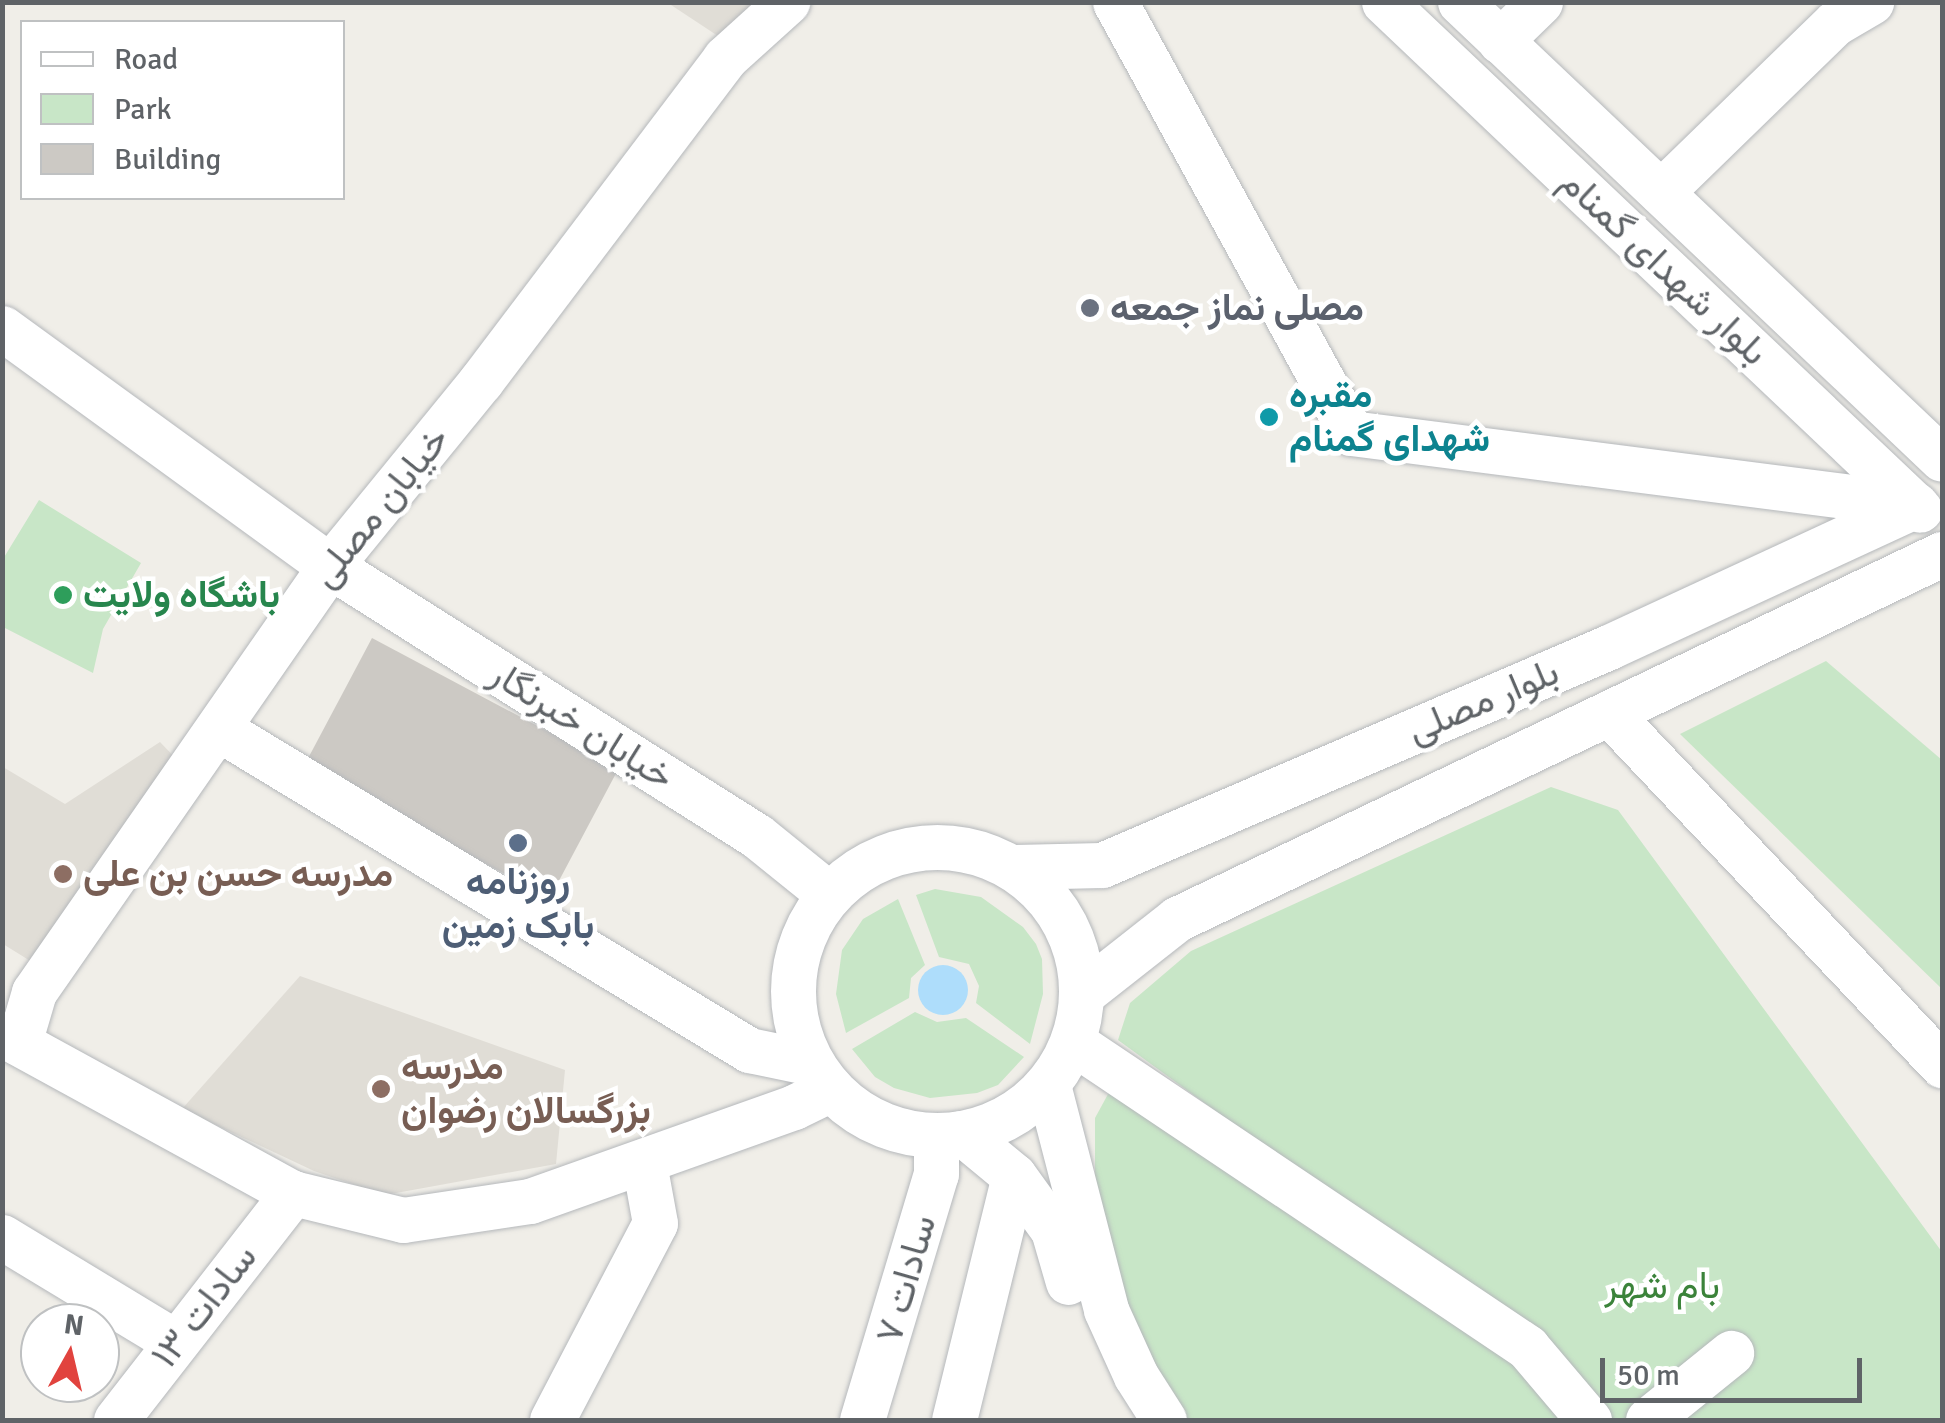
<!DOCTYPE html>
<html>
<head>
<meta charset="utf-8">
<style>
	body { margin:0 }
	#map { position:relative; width:1945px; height:1423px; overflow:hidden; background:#f0eee8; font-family:Signika,Vazirmatn,sans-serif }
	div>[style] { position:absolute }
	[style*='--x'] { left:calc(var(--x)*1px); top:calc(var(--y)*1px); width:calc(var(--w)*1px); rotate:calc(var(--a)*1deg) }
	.education>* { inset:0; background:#e0ddd6 }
	.green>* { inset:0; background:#c8e6c7 }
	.water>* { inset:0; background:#aeddfb }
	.round { border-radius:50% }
	.building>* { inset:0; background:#ccc9c4; transform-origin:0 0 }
	.roads { filter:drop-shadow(0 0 2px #b5b8bb) drop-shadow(0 0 2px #b5b8bb) }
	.minor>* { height:45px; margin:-22.5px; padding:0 22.5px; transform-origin:22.5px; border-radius:22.5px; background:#fff }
	.minor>.ring { margin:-22.5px; padding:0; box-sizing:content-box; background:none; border:45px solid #fff; border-radius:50% }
	.dots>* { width:28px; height:28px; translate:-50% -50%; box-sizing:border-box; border:5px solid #fff; border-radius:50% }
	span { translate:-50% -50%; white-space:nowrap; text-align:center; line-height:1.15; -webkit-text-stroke:9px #fff; paint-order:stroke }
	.street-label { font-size:38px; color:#5f6367 }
	.worship-label { font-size:38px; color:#5b616d; font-weight:700 }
	.left { translate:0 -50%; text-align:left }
	.culture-label { font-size:38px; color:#0d838f; font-weight:700 }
	.leisure-label { font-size:38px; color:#27864d; font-weight:700 }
	.education-label { font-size:38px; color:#785e54; font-weight:700 }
	.service-label { font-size:38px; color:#4e5e75; font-weight:700 }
	.park-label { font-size:38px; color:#3b833a }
	.frame { position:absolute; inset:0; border:5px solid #5f6367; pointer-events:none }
	.legend { position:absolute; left:20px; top:20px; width:325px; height:180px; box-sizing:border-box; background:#fff; border:2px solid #bfc1c2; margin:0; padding:12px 18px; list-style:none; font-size:30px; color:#5f6367 }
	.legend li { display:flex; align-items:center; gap:20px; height:50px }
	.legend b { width:50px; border:2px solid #bfc1c2 }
	.north { position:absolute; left:20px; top:1303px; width:100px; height:100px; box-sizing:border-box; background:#fff; border:2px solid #bfc1c2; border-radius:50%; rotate:8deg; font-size:28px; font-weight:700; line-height:40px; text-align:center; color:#5f6367 }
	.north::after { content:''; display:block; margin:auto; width:35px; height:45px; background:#e1433e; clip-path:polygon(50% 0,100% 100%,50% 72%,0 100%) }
	.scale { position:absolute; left:1600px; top:1358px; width:262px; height:45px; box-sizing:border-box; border:5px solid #5f6367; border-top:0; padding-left:12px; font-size:30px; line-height:35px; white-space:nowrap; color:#5f6367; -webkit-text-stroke:8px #fff; paint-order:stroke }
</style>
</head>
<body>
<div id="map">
	<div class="education">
		<div style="clip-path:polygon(668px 3px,754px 3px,718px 36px)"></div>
		<div style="clip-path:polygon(160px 742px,202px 786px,40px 967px,3px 944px,3px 767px,65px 804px)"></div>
		<div style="clip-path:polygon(300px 976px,565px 1070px,556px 1164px,385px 1195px,314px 1171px,182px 1109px)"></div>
	</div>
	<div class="green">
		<div style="clip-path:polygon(39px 500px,141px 563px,103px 629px,93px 673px,3px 627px,3px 559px)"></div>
		<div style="clip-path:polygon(1826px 661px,1942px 760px,1942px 989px,1680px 734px)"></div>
		<div style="clip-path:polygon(1551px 787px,1618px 810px,1942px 1252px,1942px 1420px,1598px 1420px,1447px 1280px,1118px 1040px,1130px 1003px,1191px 951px)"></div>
		<div style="clip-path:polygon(935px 889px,981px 897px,1023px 927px,1036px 944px,1042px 959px,1043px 994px,1030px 1044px,976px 1003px,979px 986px,969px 964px,939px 957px,916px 895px)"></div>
		<div style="clip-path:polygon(898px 899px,925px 965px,911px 978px,909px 998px,846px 1033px,836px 994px,842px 950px,863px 919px)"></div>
		<div style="clip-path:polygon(915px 1012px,937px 1022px,966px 1018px,1024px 1057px,998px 1085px,977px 1093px,930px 1098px,894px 1088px,875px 1077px,852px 1049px)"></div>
		<div style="clip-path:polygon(1113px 1085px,1520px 1361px,1564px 1420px,1184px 1420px,1117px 1293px,1095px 1183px,1095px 1118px)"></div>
	</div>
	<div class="water">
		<div class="round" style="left:918px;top:965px;width:50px;height:50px"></div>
	</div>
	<div class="building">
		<div style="left:372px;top:638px;width:279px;height:146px;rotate:28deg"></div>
	</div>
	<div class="roads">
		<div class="minor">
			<div style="--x:1115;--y:2;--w:491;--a:61.3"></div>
			<div style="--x:1351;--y:433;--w:569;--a:7.28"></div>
			<div style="--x:1384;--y:2;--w:738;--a:43.46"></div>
			<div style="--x:1460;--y:2;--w:664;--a:43.47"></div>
			<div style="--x:1500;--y:41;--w:56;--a:-44.3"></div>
			<div style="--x:1661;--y:192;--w:243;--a:-44.2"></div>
			<div style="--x:1835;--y:23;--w:42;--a:-30.3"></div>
			<div style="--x:2;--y:328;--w:405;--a:36"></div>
			<div style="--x:330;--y:566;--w:505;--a:32.31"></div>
			<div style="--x:757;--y:836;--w:92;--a:38.9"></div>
			<div style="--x:1609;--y:713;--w:485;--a:46.6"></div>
			<div style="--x:219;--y:729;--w:620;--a:31.2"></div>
			<div style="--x:749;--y:1050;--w:64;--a:11.7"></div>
			<div class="ring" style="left:793px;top:847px;width:243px;height:243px"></div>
			<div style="--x:1015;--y:867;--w:87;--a:-1.3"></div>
			<div style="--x:1102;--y:865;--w:552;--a:-23.27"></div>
			<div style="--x:1609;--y:647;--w:338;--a:-24.8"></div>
			<div style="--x:1083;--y:993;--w:120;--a:-38.2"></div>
			<div style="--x:1177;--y:919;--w:848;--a:-25.51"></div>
			<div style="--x:2;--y:1034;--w:332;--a:28.7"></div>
			<div style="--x:293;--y:1193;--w:113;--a:13.8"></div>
			<div style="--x:403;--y:1220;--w:128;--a:-8.5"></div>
			<div style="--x:530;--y:1201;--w:280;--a:-19.6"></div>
			<div style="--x:794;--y:1107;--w:41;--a:-25.9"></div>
			<div style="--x:19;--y:1043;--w:53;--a:-73.6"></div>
			<div style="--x:34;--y:992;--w:519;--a:-55.21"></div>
			<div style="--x:330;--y:566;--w:239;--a:-50.8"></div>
			<div style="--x:481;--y:381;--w:405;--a:-52.9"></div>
			<div style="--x:725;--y:58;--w:84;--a:-42.1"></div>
			<div style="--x:1074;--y:1043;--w:546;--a:33.86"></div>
			<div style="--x:1527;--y:1347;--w:96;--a:49.7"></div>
			<div style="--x:1048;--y:1085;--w:232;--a:75.5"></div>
			<div style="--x:1106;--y:1310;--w:72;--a:65.6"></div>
			<div style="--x:1136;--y:1376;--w:52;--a:57.5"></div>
			<div style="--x:962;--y:1133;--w:67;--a:39.6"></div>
			<div style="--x:1014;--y:1176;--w:67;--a:54.2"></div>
			<div style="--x:1053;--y:1230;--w:54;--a:73.9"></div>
			<div style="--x:2;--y:1237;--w:201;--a:31.2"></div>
			<div style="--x:116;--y:1420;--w:288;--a:-52.1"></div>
			<div style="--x:552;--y:1420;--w:222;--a:-62.4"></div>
			<div style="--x:655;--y:1223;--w:61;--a:-100.4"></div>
			<div style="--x:862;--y:1420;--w:257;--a:-73.3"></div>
			<div style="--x:936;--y:1174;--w:38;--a:-90"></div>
			<div style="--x:954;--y:1420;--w:251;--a:-76.2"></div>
			<div style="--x:1648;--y:1420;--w:107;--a:-38.9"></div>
		</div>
	</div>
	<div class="dots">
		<div style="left:1090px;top:308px;background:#6b7280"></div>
		<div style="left:1269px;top:417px;background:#0f9aa8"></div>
		<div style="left:63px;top:595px;background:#2e9e5b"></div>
		<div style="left:518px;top:843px;background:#5c6f8a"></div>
		<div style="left:63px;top:874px;background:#8d6e63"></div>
		<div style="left:381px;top:1089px;background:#8d6e63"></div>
	</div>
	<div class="street-label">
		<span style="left:1664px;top:267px;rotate:43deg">بلوار شهدای گمنام</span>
		<span style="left:380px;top:507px;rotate:-51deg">خیابان مصلی</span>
		<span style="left:1483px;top:701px;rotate:-23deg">بلوار مصلی</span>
		<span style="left:582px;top:725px;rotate:32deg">خیابان خبرنگار</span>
		<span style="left:906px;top:1279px;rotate:-74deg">سادات ۷</span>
		<span style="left:204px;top:1306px;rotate:-52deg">سادات ۱۳</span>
	</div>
	<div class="worship-label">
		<span class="left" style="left:1110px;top:308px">مصلی نماز جمعه</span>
	</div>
	<div class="culture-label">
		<span class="left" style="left:1289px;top:417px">مقبره<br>شهدای گمنام</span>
	</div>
	<div class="leisure-label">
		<span class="left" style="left:83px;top:595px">باشگاه ولایت</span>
	</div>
	<div class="education-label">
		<span class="left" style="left:83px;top:874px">مدرسه حسن بن علی</span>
		<span class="left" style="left:401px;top:1089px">مدرسه<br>بزرگسالان رضوان</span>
	</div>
	<div class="service-label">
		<span style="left:518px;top:904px">روزنامه<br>بابک زمین</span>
	</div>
	<div class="park-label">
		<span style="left:1662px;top:1286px">بام شهر</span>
	</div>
	<div class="frame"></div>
	<ul class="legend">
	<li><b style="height:12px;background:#fff"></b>Road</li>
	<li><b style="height:28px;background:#c8e6c7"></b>Park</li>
	<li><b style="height:28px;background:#ccc9c4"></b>Building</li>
	</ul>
	<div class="north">N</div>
	<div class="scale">50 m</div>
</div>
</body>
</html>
